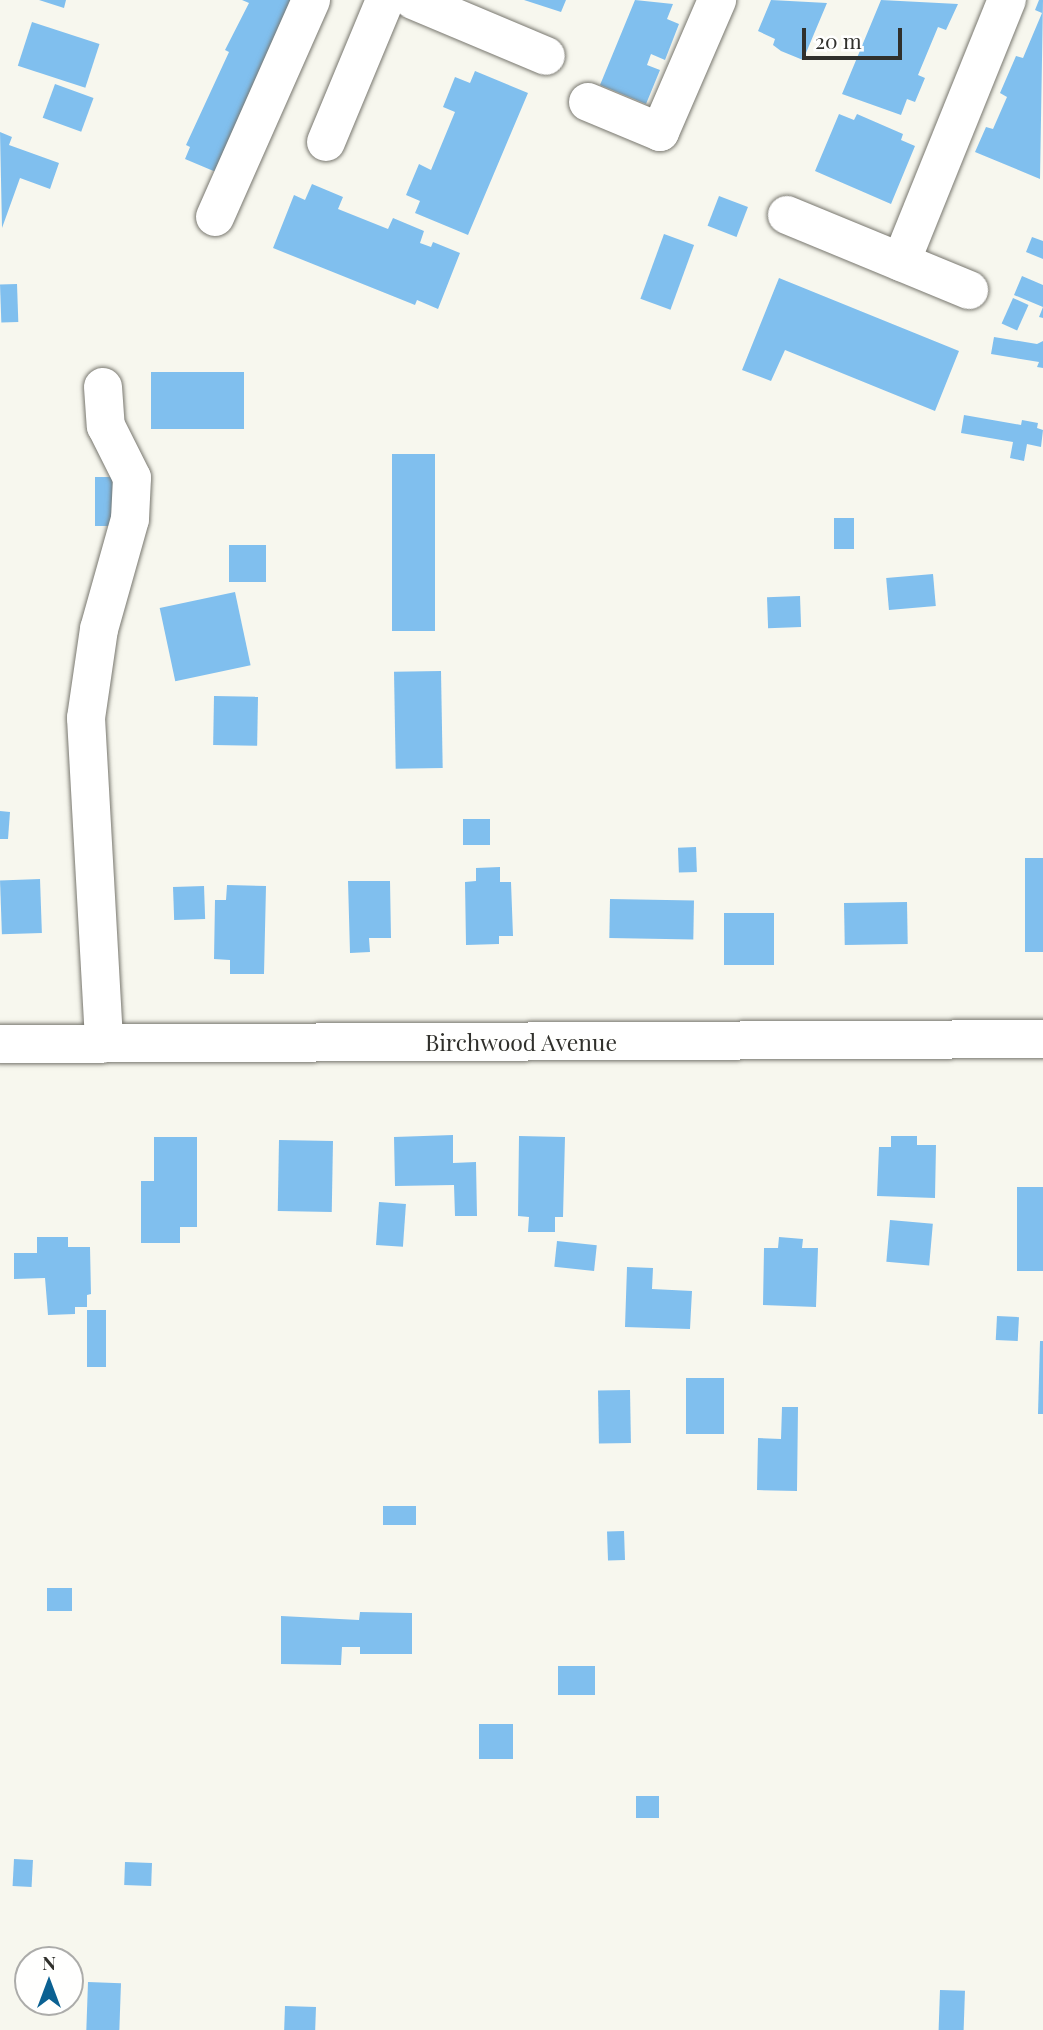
<!DOCTYPE html>
<html>
<head>
<meta charset="utf-8">
<style>
	body { margin:0 }
	#map { position:relative; width:1043px; height:2030px; overflow:hidden; background:#f7f7ee; font-family:"Playfair Display",serif }
	div>[style] { position:absolute }
	[style*='--x'] { left:calc(var(--x)*1px); top:calc(var(--y)*1px); width:calc(var(--w)*1px); rotate:calc(var(--a)*1deg) }
	.building>* { inset:0; background:#80bfee; transform-origin:0 0 }
	.roads { filter:drop-shadow(0 0 2px #78776f) drop-shadow(0 0 2px #78776f) }
	.minor>* { height:38px; margin:-19px; padding:0 19px; transform-origin:19px; border-radius:19px; background:#fff }
	span { translate:-50% -50%; white-space:nowrap; text-align:center; line-height:1.15; -webkit-text-stroke:6px #fffffe; paint-order:stroke }
	.street-label { font-size:23px; color:#30302c }
	.north { position:absolute; left:14px; top:1946px; width:70px; height:70px; box-sizing:border-box; background:#fffffe; border:2px solid #acacaa; border-radius:50%; rotate:0deg; font-size:19px; font-weight:700; line-height:28px; text-align:center; color:#30302c }
	.north::after { content:''; display:block; margin:auto; width:24px; height:32px; background:#0b6192; clip-path:polygon(50% 0,100% 100%,50% 72%,0 100%) }
	.scale { position:absolute; left:802px; top:28px; width:100px; height:32px; box-sizing:border-box; border:4px solid #30302c; border-top:0; padding-left:9px; font-size:21px; line-height:24px; white-space:nowrap; color:#30302c; -webkit-text-stroke:5px #fffffe; paint-order:stroke }
</style>
</head>
<body>
<div id="map">
	<div class="building">
		<div style="clip-path:polygon(39px 0,66px 0,64px 8px)"></div>
		<div style="clip-path:polygon(242px 0,298px 0,223px 175px,185px 159px,190px 147px,186px 145px,229px 52px,225px 50px,249px 3px)"></div>
		<div style="clip-path:polygon(524px 0,566px 0,561px 12px)"></div>
		<div style="clip-path:polygon(635px 0,673px 4px,667px 19px,679px 24px,665px 60px,651px 54px,647px 65px,660px 70px,646px 104px,600px 85px)"></div>
		<div style="clip-path:polygon(771px 0,827px 3px,803px 60px,781px 51px,773px 45px,775px 39px,758px 31px)"></div>
		<div style="clip-path:polygon(881px 0,958px 4px,946px 30px,938px 27px,918px 75px,925px 78px,915px 102px,907px 99px,901px 115px,842px 94px)"></div>
		<div style="clip-path:polygon(1039px 0,1043px 0,1040px 179px,975px 152px,986px 127px,993px 129px,1007px 97px,1000px 93px,1016px 56px,1023px 58px,1042px 13px,1035px 10px)"></div>
		<div style="left:32px;top:22px;width:71px;height:46px;rotate:18deg"></div>
		<div style="clip-path:polygon(475px 71px,528px 93px,468px 235px,415px 213px,420px 201px,406px 195px,419px 164px,431px 170px,455px 112px,443px 107px,455px 77px,470px 83px)"></div>
		<div style="left:55px;top:84px;width:41px;height:36px;rotate:20deg"></div>
		<div style="clip-path:polygon(839px 114px,854px 120px,857px 114px,903px 134px,901px 140px,915px 146px,891px 204px,815px 171px)"></div>
		<div style="clip-path:polygon(0 132px,12px 137px,9px 145px,59px 163px,50px 189px,20px 178px,2px 228px)"></div>
		<div style="clip-path:polygon(312px 184px,343px 197px,338px 209px,388px 229px,393px 218px,424px 231px,420px 243px,431px 247px,433px 242px,460px 253px,438px 309px,417px 300px,415px 305px,273px 248px,294px 195px,305px 200px)"></div>
		<div style="left:719px;top:196px;width:31px;height:32px;rotate:21deg"></div>
		<div style="left:664px;top:234px;width:32px;height:69px;rotate:20deg"></div>
		<div style="clip-path:polygon(1032px 237px,1043px 241px,1043px 259px,1026px 252px)"></div>
		<div style="clip-path:polygon(1022px 276px,1043px 285px,1043px 318px,1039px 317px,1043px 307px,1014px 295px)"></div>
		<div style="clip-path:polygon(779px 278px,959px 351px,935px 411px,785px 350px,771px 381px,742px 370px)"></div>
		<div style="left:17px;top:284px;width:38px;height:17px;rotate:88deg"></div>
		<div style="left:1013px;top:298px;width:17px;height:28px;rotate:24deg"></div>
		<div style="clip-path:polygon(994px 337px,1037px 344px,1043px 341px,1043px 368px,1037px 367px,1039px 362px,991px 354px)"></div>
		<div style="left:151px;top:372px;width:93px;height:57px"></div>
		<div style="clip-path:polygon(964px 415px,1021px 425px,1022px 420px,1038px 423px,1037px 428px,1043px 430px,1041px 447px,1027px 444px,1024px 461px,1010px 458px,1013px 442px,961px 433px)"></div>
		<div style="left:392px;top:454px;width:43px;height:177px"></div>
		<div style="left:95px;top:477px;width:26px;height:49px"></div>
		<div style="left:854px;top:518px;width:31px;height:20px;rotate:90deg"></div>
		<div style="left:229px;top:545px;width:37px;height:37px"></div>
		<div style="left:933px;top:574px;width:32px;height:47px;rotate:85deg"></div>
		<div style="left:235px;top:592px;width:75px;height:77px;rotate:78deg"></div>
		<div style="left:800px;top:596px;width:31px;height:33px;rotate:88deg"></div>
		<div style="left:441px;top:671px;width:97px;height:47px;rotate:89deg"></div>
		<div style="left:214px;top:696px;width:44px;height:49px;rotate:1deg"></div>
		<div style="clip-path:polygon(0 811px,10px 812px,8px 839px,0 839px)"></div>
		<div style="left:463px;top:819px;width:27px;height:26px"></div>
		<div style="left:696px;top:847px;width:25px;height:18px;rotate:88deg"></div>
		<div style="left:1025px;top:858px;width:18px;height:94px"></div>
		<div style="clip-path:polygon(500px 867px,500px 882px,511px 882px,513px 936px,499px 936px,499px 944px,466px 945px,465px 882px,476px 881px,476px 868px)"></div>
		<div style="left:40px;top:879px;width:54px;height:40px;rotate:88deg"></div>
		<div style="clip-path:polygon(348px 881px,390px 881px,391px 938px,369px 938px,370px 952px,350px 953px)"></div>
		<div style="clip-path:polygon(227px 885px,266px 886px,264px 974px,230px 974px,230px 960px,214px 959px,215px 900px,226px 900px)"></div>
		<div style="left:204px;top:886px;width:33px;height:31px;rotate:88deg"></div>
		<div style="left:610px;top:899px;width:84px;height:39px;rotate:1deg"></div>
		<div style="left:907px;top:902px;width:42px;height:63px;rotate:89deg"></div>
		<div style="left:724px;top:913px;width:50px;height:52px"></div>
		<div style="clip-path:polygon(453px 1135px,453px 1163px,476px 1162px,477px 1216px,455px 1216px,454px 1185px,395px 1186px,394px 1137px)"></div>
		<div style="clip-path:polygon(519px 1136px,565px 1137px,563px 1217px,555px 1217px,555px 1232px,528px 1232px,529px 1217px,518px 1216px)"></div>
		<div style="clip-path:polygon(891px 1136px,917px 1136px,917px 1145px,936px 1145px,935px 1198px,877px 1196px,879px 1147px,891px 1147px)"></div>
		<div style="clip-path:polygon(154px 1137px,197px 1137px,197px 1227px,180px 1227px,180px 1243px,141px 1243px,141px 1181px,154px 1181px)"></div>
		<div style="left:279px;top:1140px;width:54px;height:71px;rotate:1deg"></div>
		<div style="left:1017px;top:1187px;width:26px;height:84px"></div>
		<div style="left:379px;top:1202px;width:27px;height:43px;rotate:4deg"></div>
		<div style="left:890px;top:1220px;width:43px;height:42px;rotate:5deg"></div>
		<div style="clip-path:polygon(37px 1237px,68px 1237px,68px 1247px,90px 1247px,91px 1294px,87px 1295px,87px 1307px,75px 1307px,75px 1314px,48px 1315px,45px 1278px,14px 1279px,14px 1253px,37px 1253px)"></div>
		<div style="clip-path:polygon(779px 1237px,803px 1239px,802px 1248px,818px 1248px,816px 1307px,763px 1305px,764px 1248px,778px 1248px)"></div>
		<div style="left:557px;top:1241px;width:40px;height:26px;rotate:6deg"></div>
		<div style="clip-path:polygon(627px 1267px,653px 1268px,652px 1289px,692px 1291px,690px 1329px,625px 1327px)"></div>
		<div style="left:87px;top:1310px;width:19px;height:57px"></div>
		<div style="left:997px;top:1316px;width:22px;height:24px;rotate:3deg"></div>
		<div style="clip-path:polygon(1040px 1341px,1043px 1341px,1043px 1414px,1038px 1414px)"></div>
		<div style="left:686px;top:1378px;width:38px;height:56px"></div>
		<div style="left:630px;top:1390px;width:53px;height:32px;rotate:89deg"></div>
		<div style="clip-path:polygon(782px 1407px,798px 1407px,797px 1491px,757px 1490px,758px 1438px,781px 1439px)"></div>
		<div style="left:416px;top:1506px;width:19px;height:33px;rotate:90deg"></div>
		<div style="left:624px;top:1531px;width:29px;height:17px;rotate:88deg"></div>
		<div style="left:72px;top:1588px;width:23px;height:25px;rotate:90deg"></div>
		<div style="clip-path:polygon(360px 1612px,412px 1613px,412px 1654px,360px 1654px,360px 1647px,342px 1647px,341px 1665px,281px 1664px,281px 1616px,359px 1620px)"></div>
		<div style="left:558px;top:1666px;width:37px;height:29px"></div>
		<div style="left:479px;top:1724px;width:34px;height:35px"></div>
		<div style="left:636px;top:1796px;width:23px;height:22px"></div>
		<div style="left:14px;top:1859px;width:19px;height:27px;rotate:3deg"></div>
		<div style="left:125px;top:1862px;width:27px;height:23px;rotate:2deg"></div>
		<div style="left:88px;top:1982px;width:33px;height:48px;rotate:2deg"></div>
		<div style="left:940px;top:1990px;width:25px;height:40px;rotate:2deg"></div>
		<div style="left:285px;top:2006px;width:31px;height:24px;rotate:2deg"></div>
	</div>
	<div class="roads">
		<div class="minor">
			<div style="--x:413;--y:0;--w:144;--a:22.8"></div>
			<div style="--x:588;--y:102;--w:78;--a:22.6"></div>
			<div style="--x:660;--y:132;--w:144;--a:-66.6"></div>
			<div style="--x:326;--y:142;--w:154;--a:-67.4"></div>
			<div style="--x:787;--y:215;--w:197;--a:22.4"></div>
			<div style="--x:215;--y:217;--w:237;--a:-66.1"></div>
			<div style="--x:901;--y:262;--w:283;--a:-68"></div>
			<div style="--x:103;--y:387;--w:39;--a:86"></div>
			<div style="--x:106;--y:426;--w:58;--a:63.4"></div>
			<div style="--x:132;--y:478;--w:41;--a:92.8"></div>
			<div style="--x:130;--y:519;--w:114;--a:105.7"></div>
			<div style="--x:99;--y:629;--w:90;--a:98.3"></div>
			<div style="--x:86;--y:718;--w:326;--a:86.8"></div>
			<div style="--x:0;--y:1044;--w:1043;--a:-0.27"></div>
		</div>
	</div>
	<div class="street-label">
		<span style="left:521px;top:1042px">Birchwood Avenue</span>
	</div>
	<div class="north">N</div>
	<div class="scale">20 m</div>
</div>
</body>
</html>
